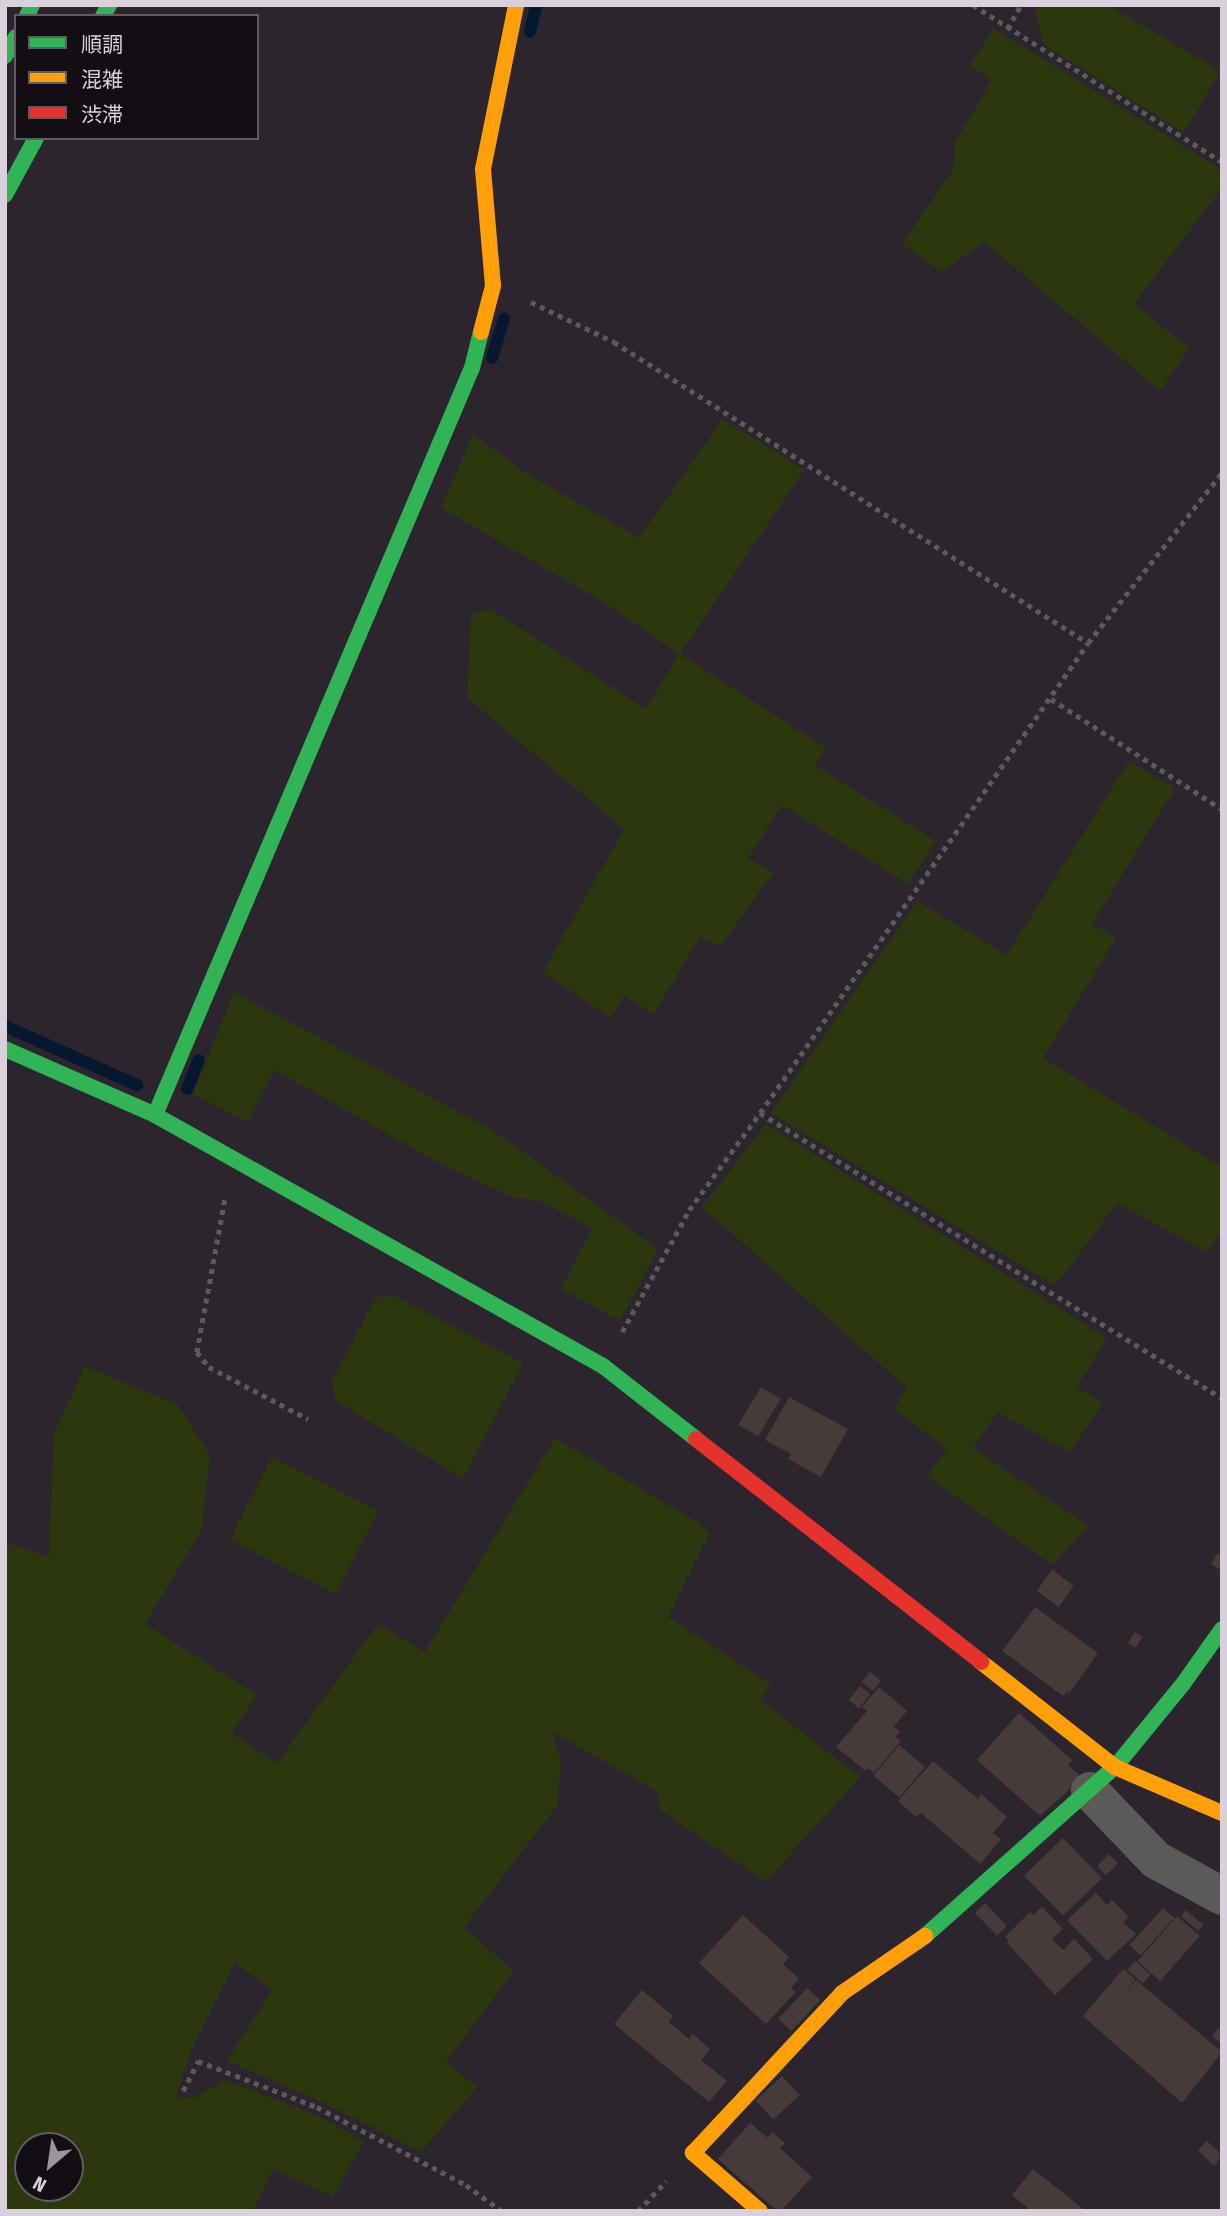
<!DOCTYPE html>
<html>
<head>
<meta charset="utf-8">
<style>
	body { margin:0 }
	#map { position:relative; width:1227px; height:2216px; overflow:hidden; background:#2c252e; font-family:"Fira Sans Condensed","Noto Sans JP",sans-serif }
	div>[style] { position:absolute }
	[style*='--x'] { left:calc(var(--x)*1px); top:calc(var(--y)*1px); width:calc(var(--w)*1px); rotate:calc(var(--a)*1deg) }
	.green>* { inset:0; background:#2d370e; transform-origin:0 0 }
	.stream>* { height:12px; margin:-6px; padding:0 6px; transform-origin:6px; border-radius:6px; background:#051830 }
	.building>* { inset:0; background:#473b3a; transform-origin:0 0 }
	.path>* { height:4.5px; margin-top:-2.25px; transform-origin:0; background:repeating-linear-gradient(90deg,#5c5a5b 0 5px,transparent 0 10px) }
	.street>* { height:38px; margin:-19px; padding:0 19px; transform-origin:19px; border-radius:19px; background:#5c5a58 }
	.fast>* { height:16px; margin:-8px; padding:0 8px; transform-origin:8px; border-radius:8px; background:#30b455 }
	.slow>* { height:16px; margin:-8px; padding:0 8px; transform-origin:8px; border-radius:8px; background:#ff9f0a }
	.jam>* { height:16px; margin:-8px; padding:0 8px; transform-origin:8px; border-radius:8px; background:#e5322d }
	span { translate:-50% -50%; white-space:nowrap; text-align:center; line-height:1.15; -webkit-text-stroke:7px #130d14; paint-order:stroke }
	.frame { position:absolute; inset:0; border:7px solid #d9d0db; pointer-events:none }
	.legend { position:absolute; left:14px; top:14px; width:245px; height:126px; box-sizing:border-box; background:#130d14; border:2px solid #625b64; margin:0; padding:9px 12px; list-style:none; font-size:21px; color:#d9d0db }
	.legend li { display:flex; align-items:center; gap:14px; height:35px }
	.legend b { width:35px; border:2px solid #625b64 }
	.north { position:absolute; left:14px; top:2132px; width:70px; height:70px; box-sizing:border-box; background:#130d14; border:2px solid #625b64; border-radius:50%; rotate:209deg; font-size:19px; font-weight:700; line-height:28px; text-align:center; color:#d9d0db }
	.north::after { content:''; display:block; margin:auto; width:24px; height:32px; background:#9c949e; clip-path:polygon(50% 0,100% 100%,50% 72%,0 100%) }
</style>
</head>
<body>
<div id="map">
	<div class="green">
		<div style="clip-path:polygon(1034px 5px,1108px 5px,1220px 71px,1184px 133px,1043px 44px)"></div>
		<div style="clip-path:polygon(993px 28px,1222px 170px,1222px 188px,1134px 304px,1189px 348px,1160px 391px,985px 242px,942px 272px,902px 244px,954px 168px,955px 143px,992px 80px,970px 66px)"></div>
		<div style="clip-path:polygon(723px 419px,804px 470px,680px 654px,826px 748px,815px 765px,936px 841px,908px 884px,782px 805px,748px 858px,773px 873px,720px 947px,700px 936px,654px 1014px,624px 996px,611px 1018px,543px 972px,624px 829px,467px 698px,471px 614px,490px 609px,646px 709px,679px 654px,602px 601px,441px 508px,473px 434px,529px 475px,639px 538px)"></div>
		<div style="clip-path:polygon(1129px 761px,1175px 788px,1092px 924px,1116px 938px,1043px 1058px,1222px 1167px,1222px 1231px,1207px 1252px,1117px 1203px,1055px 1286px,771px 1113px,917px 901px,1007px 955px)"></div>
		<div style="clip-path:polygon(234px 992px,494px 1131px,658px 1249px,620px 1321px,561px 1289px,592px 1228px,540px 1201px,512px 1197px,441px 1164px,275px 1070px,247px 1122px,193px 1094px)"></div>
		<div style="clip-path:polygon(766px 1124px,1107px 1338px,1077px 1387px,1103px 1403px,1070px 1452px,997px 1412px,973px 1448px,1088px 1526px,1052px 1565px,927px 1476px,947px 1449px,894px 1409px,907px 1388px,702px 1207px)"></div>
		<div style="clip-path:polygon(395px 1296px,523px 1363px,463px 1479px,335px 1400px,332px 1381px,376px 1297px)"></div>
		<div style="clip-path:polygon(evenodd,85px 1366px,178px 1405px,210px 1455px,201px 1531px,145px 1624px,257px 1695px,232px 1733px,277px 1763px,378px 1624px,425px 1652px,555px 1438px,699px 1523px,709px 1534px,668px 1617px,771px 1684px,760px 1700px,860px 1777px,766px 1881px,660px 1810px,657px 1791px,552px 1732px,561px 1761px,557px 1806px,464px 1927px,514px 1971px,446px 2062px,477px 2087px,421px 2152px,318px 2100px,227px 2061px,272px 1990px,235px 1963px,192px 2049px,176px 2097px,194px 2098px,224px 2080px,312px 2113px,364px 2141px,333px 2197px,273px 2169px,253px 2211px,5px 2211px,5px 1542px,49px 1557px,54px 1434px,85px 1366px,28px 2146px,70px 2146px,70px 2188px,28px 2188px,28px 2146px)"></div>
		<div style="left:272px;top:1457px;width:119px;height:93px;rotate:27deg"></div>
	</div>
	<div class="stream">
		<div style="--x:530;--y:32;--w:28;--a:-77"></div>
		<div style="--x:492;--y:358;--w:41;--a:-72.9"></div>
		<div style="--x:5;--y:1026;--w:145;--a:24.1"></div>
		<div style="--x:187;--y:1089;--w:31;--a:-68"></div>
	</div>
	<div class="building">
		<div style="left:761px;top:1387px;width:23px;height:44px;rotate:31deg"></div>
		<div style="clip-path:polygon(789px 1397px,848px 1429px,821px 1477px,788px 1459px,791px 1454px,765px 1440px)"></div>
		<div style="clip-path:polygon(1218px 1553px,1222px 1555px,1222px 1571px,1211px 1564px)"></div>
		<div style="left:1052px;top:1570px;width:27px;height:26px;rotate:36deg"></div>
		<div style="clip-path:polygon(1035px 1607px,1098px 1653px,1069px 1693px,1067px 1691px,1063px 1696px,1002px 1651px)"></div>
		<div style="left:1135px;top:1632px;width:9px;height:13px;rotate:32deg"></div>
		<div style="left:870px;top:1672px;width:14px;height:13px;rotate:39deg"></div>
		<div style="left:860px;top:1686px;width:13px;height:18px;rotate:39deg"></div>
		<div style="clip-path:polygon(879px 1687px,907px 1711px,894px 1726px,900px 1732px,895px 1737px,901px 1741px,874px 1773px,868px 1768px,866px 1771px,836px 1747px,867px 1711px,862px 1707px)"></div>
		<div style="clip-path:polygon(1019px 1713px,1072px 1760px,1068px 1765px,1082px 1778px,1040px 1816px,977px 1760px)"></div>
		<div style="left:899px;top:1745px;width:34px;height:40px;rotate:40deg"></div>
		<div style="clip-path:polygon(933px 1761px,978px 1799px,981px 1794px,1007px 1817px,993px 1833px,1001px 1839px,980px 1864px,921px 1813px,916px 1817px,898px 1801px)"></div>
		<div style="left:1063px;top:1838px;width:56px;height:54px;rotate:46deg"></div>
		<div style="left:1109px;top:1854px;width:13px;height:17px;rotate:45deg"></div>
		<div style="clip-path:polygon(1096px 1893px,1107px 1905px,1112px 1900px,1129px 1917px,1123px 1922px,1136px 1934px,1107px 1961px,1067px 1920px)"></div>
		<div style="left:985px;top:1903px;width:32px;height:14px;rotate:46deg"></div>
		<div style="clip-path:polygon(1042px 1907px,1063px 1929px,1052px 1939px,1063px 1950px,1074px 1939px,1093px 1959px,1055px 1995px,1007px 1943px,1009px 1941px,1005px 1937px,1030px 1912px,1033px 1915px)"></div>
		<div style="left:1163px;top:1908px;width:15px;height:50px;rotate:42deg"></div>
		<div style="left:1186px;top:1910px;width:23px;height:8px;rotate:41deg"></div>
		<div style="clip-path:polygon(743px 1915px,789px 1957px,783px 1964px,799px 1979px,791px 1988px,796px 1992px,766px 2024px,699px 1963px)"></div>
		<div style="left:1177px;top:1916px;width:30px;height:60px;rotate:41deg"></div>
		<div style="left:1135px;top:1961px;width:21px;height:12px;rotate:41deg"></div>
		<div style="clip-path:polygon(1123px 1969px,1135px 1979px,1126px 1992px,1136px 1980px,1222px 2052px,1182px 2103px,1083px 2016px)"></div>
		<div style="left:807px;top:1988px;width:18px;height:42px;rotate:43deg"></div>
		<div style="clip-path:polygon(642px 1990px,673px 2016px,669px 2022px,689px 2039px,693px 2034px,710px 2049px,701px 2060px,727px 2081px,709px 2102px,614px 2024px)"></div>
		<div style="clip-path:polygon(1222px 2024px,1222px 2044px,1212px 2036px)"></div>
		<div style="left:782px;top:2076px;width:26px;height:36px;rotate:47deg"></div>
		<div style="clip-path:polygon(750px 2123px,768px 2138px,772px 2132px,785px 2143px,780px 2148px,812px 2177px,781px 2211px,777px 2211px,718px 2159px)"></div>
		<div style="clip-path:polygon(1207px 2141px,1222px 2155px,1214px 2166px,1198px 2150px)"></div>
		<div style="clip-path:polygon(1033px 2169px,1086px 2211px,1031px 2211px,1012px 2195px)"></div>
	</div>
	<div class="path">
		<div style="--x:973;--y:5;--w:294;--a:32.2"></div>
		<div style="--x:1007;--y:29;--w:28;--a:-60"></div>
		<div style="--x:531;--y:302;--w:92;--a:25.7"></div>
		<div style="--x:614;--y:342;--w:561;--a:32.42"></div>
		<div style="--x:1051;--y:699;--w:203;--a:32.8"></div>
		<div style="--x:760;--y:1113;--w:543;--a:31.67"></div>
		<div style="--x:225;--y:1200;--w:155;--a:100.4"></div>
		<div style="--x:197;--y:1352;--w:19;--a:51"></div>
		<div style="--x:209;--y:1367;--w:112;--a:27.7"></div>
		<div style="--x:622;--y:1332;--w:139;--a:-61.2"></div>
		<div style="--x:689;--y:1210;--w:120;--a:-53.8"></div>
		<div style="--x:760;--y:1113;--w:573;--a:-55.09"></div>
		<div style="--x:1088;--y:643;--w:216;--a:-51.8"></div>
		<div style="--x:183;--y:2091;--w:34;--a:-63"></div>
		<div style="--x:198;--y:2061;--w:128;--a:21.1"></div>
		<div style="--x:317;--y:2107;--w:168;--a:27.6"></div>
		<div style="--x:466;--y:2185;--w:44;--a:35.8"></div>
		<div style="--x:638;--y:2211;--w:41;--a:-47"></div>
	</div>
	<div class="street">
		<div style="--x:1090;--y:1791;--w:95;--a:46.3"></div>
		<div style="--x:1156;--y:1860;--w:75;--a:28.6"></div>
	</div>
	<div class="fast">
		<div style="--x:27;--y:16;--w:12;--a:-66"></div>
		<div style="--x:103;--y:16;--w:13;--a:-61"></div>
		<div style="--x:5;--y:56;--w:22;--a:-60"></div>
		<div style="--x:5;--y:195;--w:65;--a:-61.5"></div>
		<div style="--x:5;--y:1049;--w:164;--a:23.7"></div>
		<div style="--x:155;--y:1115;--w:514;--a:29.26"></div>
		<div style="--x:603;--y:1366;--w:118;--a:38.1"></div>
		<div style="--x:155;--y:1115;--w:811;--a:-67.01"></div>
		<div style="--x:472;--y:368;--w:37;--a:-76"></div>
		<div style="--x:925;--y:1936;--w:254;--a:-41.7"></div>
		<div style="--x:1115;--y:1767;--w:107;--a:-50.7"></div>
		<div style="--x:1183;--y:1684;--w:67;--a:-54.7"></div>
	</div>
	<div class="slow">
		<div style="--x:481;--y:332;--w:48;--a:-75.4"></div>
		<div style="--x:493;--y:286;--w:117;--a:-94.9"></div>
		<div style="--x:483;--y:169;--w:167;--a:-78.6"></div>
		<div style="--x:981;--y:1662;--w:170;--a:38.1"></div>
		<div style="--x:1115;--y:1767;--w:116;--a:23.3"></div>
		<div style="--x:760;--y:2211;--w:89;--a:-139.1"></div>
		<div style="--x:693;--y:2153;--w:219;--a:-47"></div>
		<div style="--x:842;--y:1993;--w:101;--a:-34.5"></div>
	</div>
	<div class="jam">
		<div style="--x:696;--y:1439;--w:362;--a:38"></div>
	</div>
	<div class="frame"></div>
	<ul class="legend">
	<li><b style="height:9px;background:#30b455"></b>順調</li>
	<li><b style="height:9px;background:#ff9f0a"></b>混雑</li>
	<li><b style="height:9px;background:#e5322d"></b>渋滞</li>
	</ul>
	<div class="north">N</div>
</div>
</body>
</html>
